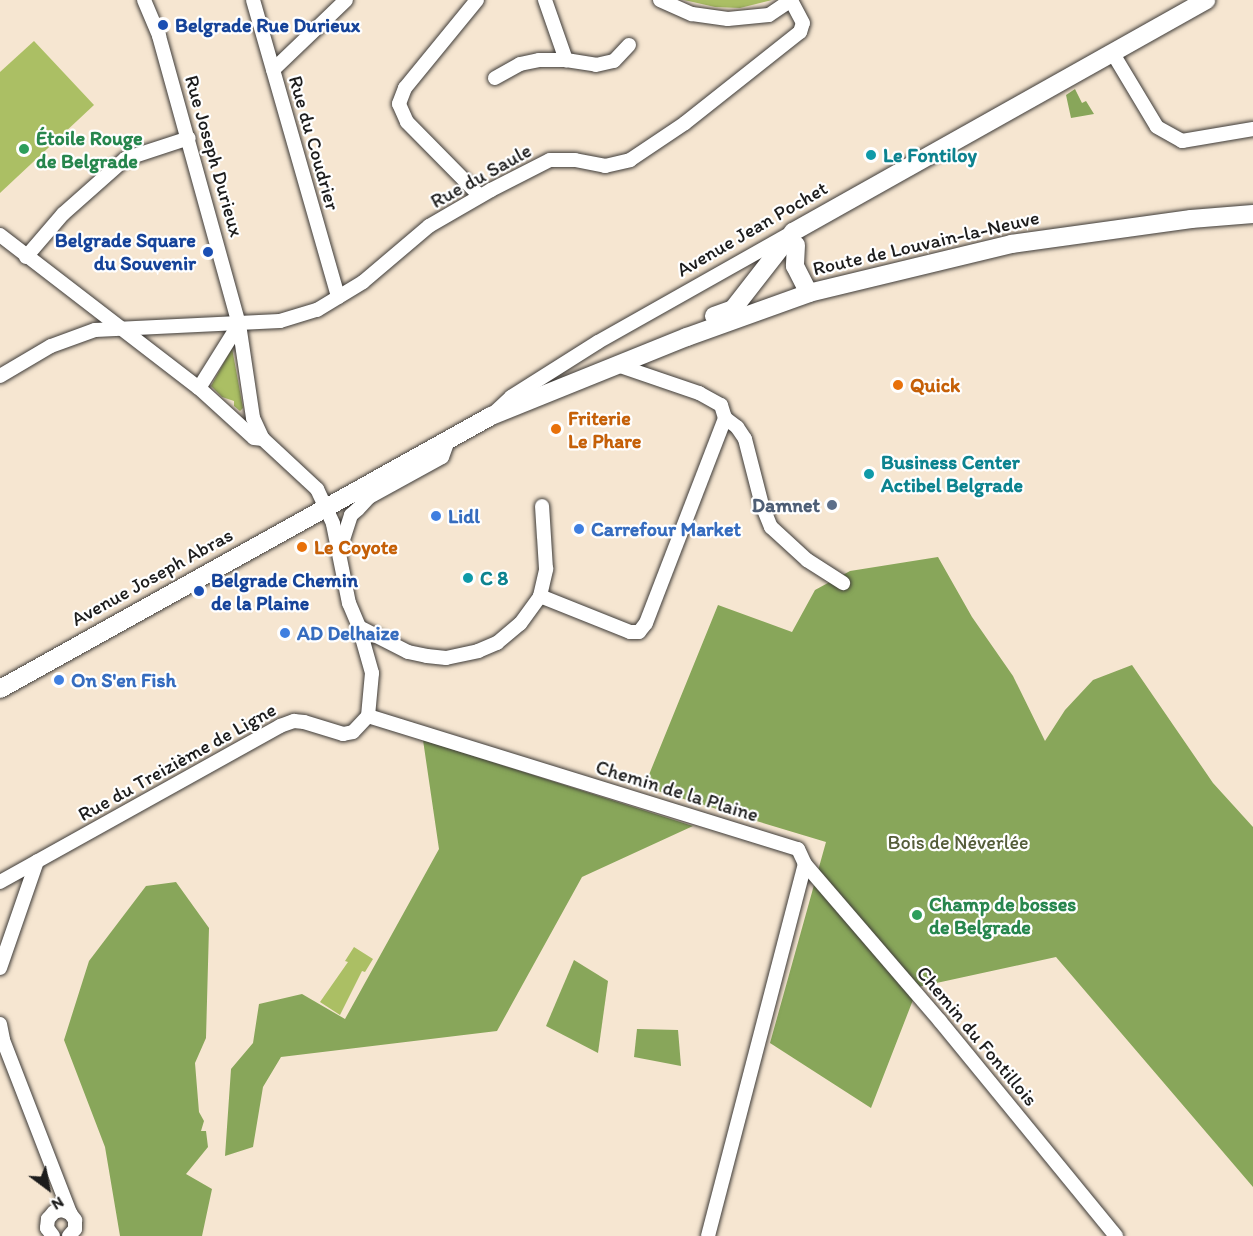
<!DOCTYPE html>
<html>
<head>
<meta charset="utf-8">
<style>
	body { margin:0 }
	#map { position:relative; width:1253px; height:1236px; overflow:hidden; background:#f6e6d1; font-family:Itim,sans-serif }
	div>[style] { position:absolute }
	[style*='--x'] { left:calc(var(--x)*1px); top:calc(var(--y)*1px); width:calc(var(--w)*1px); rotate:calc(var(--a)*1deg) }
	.green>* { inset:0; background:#abbf64 }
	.forest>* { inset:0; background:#88a65a }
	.roads { filter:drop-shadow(0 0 2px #3d3a37) drop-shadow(0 0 2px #3d3a37) }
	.minor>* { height:14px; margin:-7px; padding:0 7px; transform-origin:7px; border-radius:7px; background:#fff }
	.major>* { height:18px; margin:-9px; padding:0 9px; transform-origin:9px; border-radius:9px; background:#fff }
	.dots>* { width:16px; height:16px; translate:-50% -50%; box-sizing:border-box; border:3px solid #fff; border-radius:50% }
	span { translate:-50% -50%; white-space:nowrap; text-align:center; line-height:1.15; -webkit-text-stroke:4.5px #fff; paint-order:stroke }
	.transit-label { font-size:20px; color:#164399; font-weight:700 }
	.left { translate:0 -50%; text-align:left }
	.right { translate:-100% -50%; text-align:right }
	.leisure-label { font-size:20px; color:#27864d; font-weight:700 }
	.street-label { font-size:20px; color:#1c1c1c }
	.culture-label { font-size:20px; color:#0d838f; font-weight:700 }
	.food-label { font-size:20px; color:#c56008; font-weight:700 }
	.service-label { font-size:20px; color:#4e5e75; font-weight:700 }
	.shop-label { font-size:20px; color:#366cbe; font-weight:700 }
	.park-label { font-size:20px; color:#555d39 }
	.north { position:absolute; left:18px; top:1158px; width:60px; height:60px; -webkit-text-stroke:4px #fff; paint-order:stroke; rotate:148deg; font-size:16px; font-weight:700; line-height:24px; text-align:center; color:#1c1c1c }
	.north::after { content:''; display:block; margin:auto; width:21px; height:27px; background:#1c1c1c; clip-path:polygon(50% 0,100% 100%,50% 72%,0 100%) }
</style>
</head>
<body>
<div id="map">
	<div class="green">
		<div style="clip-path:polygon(684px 0,772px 0,740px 8px,715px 7px)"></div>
		<div style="clip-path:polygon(34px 41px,94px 105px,0 193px,0 72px)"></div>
		<div style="clip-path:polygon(232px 348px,243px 408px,240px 411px,234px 406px,234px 401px,222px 397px,211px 386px)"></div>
		<div style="clip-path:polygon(354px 947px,373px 959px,365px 972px,362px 971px,340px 1015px,320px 1002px,348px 962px,345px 961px)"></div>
	</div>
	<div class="forest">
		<div style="clip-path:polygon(1075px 89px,1082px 103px,1086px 101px,1094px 114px,1071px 118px,1066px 95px)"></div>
		<div style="clip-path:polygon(938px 557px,972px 617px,1013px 676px,1045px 741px,1065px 710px,1093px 680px,1132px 665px,1213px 783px,1253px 827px,1253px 1187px,1056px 957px,918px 987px,871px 1108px,770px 1043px,826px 842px,644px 787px,718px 605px,792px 632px,815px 590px,850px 571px)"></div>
		<div style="clip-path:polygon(423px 740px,693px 826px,582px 877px,497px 1031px,281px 1057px,263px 1087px,253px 1147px,225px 1156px,231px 1069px,253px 1043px,259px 1004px,302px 994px,345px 1019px,439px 849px)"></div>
		<div style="clip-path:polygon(176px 882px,209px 928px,206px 1038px,195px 1063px,199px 1112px,204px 1121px,201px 1131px,206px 1131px,208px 1147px,186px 1174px,212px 1189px,202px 1236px,120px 1236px,105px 1147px,64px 1040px,89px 961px,146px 886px)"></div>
		<div style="clip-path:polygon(574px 960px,608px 981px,598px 1053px,546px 1026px)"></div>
		<div style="clip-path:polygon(637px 1029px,678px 1030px,681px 1066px,634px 1057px)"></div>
	</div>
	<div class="roads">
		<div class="minor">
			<div style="--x:144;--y:0;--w:39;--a:67"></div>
			<div style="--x:159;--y:36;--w:299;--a:74.5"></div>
			<div style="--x:239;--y:324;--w:95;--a:81.5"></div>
			<div style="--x:253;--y:418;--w:23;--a:65"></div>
			<div style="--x:263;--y:439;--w:74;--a:42.8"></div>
			<div style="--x:317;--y:489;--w:38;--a:65"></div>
			<div style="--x:333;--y:524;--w:81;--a:78.6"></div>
			<div style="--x:349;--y:603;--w:26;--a:67"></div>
			<div style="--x:359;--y:627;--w:48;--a:74.2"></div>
			<div style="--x:372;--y:673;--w:43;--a:95.3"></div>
			<div style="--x:253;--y:0;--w:309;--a:74"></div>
			<div style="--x:477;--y:0;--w:114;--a:129.3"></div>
			<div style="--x:405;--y:88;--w:17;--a:111"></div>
			<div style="--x:399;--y:104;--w:20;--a:66"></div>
			<div style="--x:407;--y:122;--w:104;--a:45.4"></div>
			<div style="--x:545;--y:0;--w:64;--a:70.7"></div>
			<div style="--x:660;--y:0;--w:35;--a:24"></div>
			<div style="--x:692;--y:14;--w:36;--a:8"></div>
			<div style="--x:728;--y:19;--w:41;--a:-5.6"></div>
			<div style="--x:769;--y:15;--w:27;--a:-34"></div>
			<div style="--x:1112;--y:52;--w:87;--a:59"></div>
			<div style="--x:1157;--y:127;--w:29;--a:29"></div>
			<div style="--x:1182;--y:141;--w:72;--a:-9.6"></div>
			<div style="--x:273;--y:70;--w:101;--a:-43.8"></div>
			<div style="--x:495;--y:78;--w:29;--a:-29"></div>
			<div style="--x:520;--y:64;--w:19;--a:-12"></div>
			<div style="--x:539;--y:60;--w:27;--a:0"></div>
			<div style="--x:566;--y:60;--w:30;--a:9"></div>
			<div style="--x:596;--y:65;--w:18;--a:-13"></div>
			<div style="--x:614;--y:61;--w:22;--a:-47"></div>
			<div style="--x:0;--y:235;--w:251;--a:37.6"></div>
			<div style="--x:199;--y:388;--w:74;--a:42.3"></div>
			<div style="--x:254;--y:438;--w:9;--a:6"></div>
			<div style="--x:26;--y:257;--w:57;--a:-49.3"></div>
			<div style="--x:63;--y:214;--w:83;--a:-41.6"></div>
			<div style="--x:125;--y:159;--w:67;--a:-18.2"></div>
			<div style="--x:617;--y:365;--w:87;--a:18.9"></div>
			<div style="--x:699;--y:393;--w:25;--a:29"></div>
			<div style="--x:721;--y:405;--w:14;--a:73"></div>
			<div style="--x:725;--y:418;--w:15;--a:37"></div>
			<div style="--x:737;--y:427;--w:14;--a:56"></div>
			<div style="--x:745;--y:439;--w:68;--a:75.6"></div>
			<div style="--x:762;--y:505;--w:24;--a:68"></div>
			<div style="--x:771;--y:527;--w:49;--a:42.5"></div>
			<div style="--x:807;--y:560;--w:43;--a:32.6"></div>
			<div style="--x:0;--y:376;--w:59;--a:-30.5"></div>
			<div style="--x:51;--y:346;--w:47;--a:-20"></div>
			<div style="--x:95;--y:330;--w:185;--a:-2.8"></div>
			<div style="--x:280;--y:321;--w:39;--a:-17"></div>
			<div style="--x:317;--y:310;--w:54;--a:-31.3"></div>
			<div style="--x:363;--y:282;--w:87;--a:-40.3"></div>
			<div style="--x:429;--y:226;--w:72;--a:-30.1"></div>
			<div style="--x:491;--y:190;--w:66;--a:-27"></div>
			<div style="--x:550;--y:160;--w:25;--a:0"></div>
			<div style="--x:575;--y:160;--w:31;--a:11"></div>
			<div style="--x:605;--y:166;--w:26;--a:-13"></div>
			<div style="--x:630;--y:160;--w:66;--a:-33.9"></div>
			<div style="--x:685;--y:123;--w:147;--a:-38.4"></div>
			<div style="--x:800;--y:32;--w:9;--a:-72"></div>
			<div style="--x:803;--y:23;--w:26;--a:-118"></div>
			<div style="--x:199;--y:388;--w:75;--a:-58"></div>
			<div style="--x:495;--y:412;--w:22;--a:-43"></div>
			<div style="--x:511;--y:397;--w:103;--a:-32.3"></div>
			<div style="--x:598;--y:342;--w:216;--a:-29.4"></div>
			<div style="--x:339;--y:552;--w:39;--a:-72"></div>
			<div style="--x:351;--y:515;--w:9;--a:-41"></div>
			<div style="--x:358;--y:509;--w:16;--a:-47"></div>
			<div style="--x:369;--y:497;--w:83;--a:-28.7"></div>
			<div style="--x:442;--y:457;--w:20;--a:-70"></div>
			<div style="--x:540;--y:596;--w:97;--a:21.8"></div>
			<div style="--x:630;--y:632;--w:9;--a:0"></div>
			<div style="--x:639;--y:632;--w:11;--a:-52"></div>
			<div style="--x:646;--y:623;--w:220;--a:-68.9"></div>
			<div style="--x:359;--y:627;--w:55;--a:27"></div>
			<div style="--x:408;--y:652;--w:19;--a:12"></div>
			<div style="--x:427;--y:656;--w:19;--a:6"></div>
			<div style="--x:446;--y:658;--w:33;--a:-12"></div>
			<div style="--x:478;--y:651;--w:21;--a:-23"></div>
			<div style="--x:497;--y:643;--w:30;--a:-40"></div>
			<div style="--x:520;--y:624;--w:34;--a:-54"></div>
			<div style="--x:540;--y:596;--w:28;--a:-77"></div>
			<div style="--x:546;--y:569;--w:63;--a:-93.6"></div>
			<div style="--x:368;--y:716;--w:450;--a:17.2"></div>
			<div style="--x:798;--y:849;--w:17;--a:65"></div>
			<div style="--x:805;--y:864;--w:207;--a:49.3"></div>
			<div style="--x:940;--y:1021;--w:278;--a:50.7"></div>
			<div style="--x:0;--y:882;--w:321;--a:-29.1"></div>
			<div style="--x:280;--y:726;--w:15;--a:-20"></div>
			<div style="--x:294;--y:721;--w:10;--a:6"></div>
			<div style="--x:304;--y:722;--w:41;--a:17.1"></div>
			<div style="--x:343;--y:734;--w:10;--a:-11"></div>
			<div style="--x:353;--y:732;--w:22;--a:-47"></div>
			<div style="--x:0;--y:968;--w:113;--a:-70.9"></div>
			<div style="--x:0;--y:1024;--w:16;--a:79"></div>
			<div style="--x:3;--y:1040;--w:186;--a:68.8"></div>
			<div style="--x:53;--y:1236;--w:10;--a:-127"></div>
			<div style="--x:47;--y:1228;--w:9;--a:-84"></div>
			<div style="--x:48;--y:1219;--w:9;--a:-49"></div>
			<div style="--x:54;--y:1212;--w:8;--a:-14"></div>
			<div style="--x:62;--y:1210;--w:9;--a:21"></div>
			<div style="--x:70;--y:1213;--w:9;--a:54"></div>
			<div style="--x:75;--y:1220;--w:9;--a:90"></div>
			<div style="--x:75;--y:1229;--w:9;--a:131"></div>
			<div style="--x:708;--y:1236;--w:384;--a:-75.4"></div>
		</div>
		<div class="major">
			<div style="--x:796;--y:245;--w:21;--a:93"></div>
			<div style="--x:795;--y:266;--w:30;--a:63"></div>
			<div style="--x:714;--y:316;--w:20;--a:-20"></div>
			<div style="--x:733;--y:309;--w:98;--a:-52.1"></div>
			<div style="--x:793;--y:232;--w:474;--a:-29.3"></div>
			<div style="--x:0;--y:689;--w:562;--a:-29.07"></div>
			<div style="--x:491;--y:416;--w:211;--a:-22"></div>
			<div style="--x:687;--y:337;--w:130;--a:-19.8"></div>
			<div style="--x:809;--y:293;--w:208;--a:-13.6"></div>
			<div style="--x:1011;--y:244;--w:182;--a:-7.9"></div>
			<div style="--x:1191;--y:219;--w:62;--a:-4.6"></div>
		</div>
	</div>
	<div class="dots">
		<div style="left:163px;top:25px;background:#1a4fb4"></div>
		<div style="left:24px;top:149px;background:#2e9e5b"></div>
		<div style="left:871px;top:155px;background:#0f9aa8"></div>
		<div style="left:208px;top:252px;background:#1a4fb4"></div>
		<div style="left:898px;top:385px;background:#e8710a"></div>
		<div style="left:556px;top:429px;background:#e8710a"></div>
		<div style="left:869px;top:474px;background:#0f9aa8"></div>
		<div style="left:832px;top:505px;background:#5c6f8a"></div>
		<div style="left:436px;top:516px;background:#3f7fe0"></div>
		<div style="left:579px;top:529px;background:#3f7fe0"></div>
		<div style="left:302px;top:547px;background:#e8710a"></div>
		<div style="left:468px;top:578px;background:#0f9aa8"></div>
		<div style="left:199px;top:591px;background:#1a4fb4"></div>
		<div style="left:285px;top:633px;background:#3f7fe0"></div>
		<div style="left:59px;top:680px;background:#3f7fe0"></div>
		<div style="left:917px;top:915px;background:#2e9e5b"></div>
	</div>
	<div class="transit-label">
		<span class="left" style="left:175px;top:25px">Belgrade Rue Durieux</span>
		<span class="right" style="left:196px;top:252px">Belgrade Square<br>du Souvenir</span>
		<span class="left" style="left:211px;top:592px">Belgrade Chemin<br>de la Plaine</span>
	</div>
	<div class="leisure-label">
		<span class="left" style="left:36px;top:150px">Étoile Rouge<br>de Belgrade</span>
		<span class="left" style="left:929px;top:916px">Champ de bosses<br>de Belgrade</span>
	</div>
	<div class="street-label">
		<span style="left:314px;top:143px;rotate:74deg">Rue du Coudrier</span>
		<span style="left:214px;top:156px;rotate:74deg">Rue Joseph Durieux</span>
		<span style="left:481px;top:176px;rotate:-29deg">Rue du Saule</span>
		<span style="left:752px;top:229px;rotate:-30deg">Avenue Jean Pochet</span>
		<span style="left:926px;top:243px;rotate:-13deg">Route de Louvain-la-Neuve</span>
		<span style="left:152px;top:577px;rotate:-29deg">Avenue Joseph Abras</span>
		<span style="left:177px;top:762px;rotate:-29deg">Rue du Treizième de Ligne</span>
		<span style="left:677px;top:791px;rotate:17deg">Chemin de la Plaine</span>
		<span style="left:977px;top:1036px;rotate:50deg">Chemin du Fontillois</span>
	</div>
	<div class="culture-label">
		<span class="left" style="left:883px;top:155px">Le Fontiloy</span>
		<span class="left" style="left:881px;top:474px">Business Center<br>Actibel Belgrade</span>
		<span class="left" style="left:480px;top:578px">C 8</span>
	</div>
	<div class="food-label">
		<span class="left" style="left:910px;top:385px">Quick</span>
		<span class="left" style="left:568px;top:430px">Friterie<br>Le Phare</span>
		<span class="left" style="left:314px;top:547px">Le Coyote</span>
	</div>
	<div class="service-label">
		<span class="right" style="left:820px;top:505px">Damnet</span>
	</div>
	<div class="shop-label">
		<span class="left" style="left:448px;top:516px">Lidl</span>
		<span class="left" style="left:591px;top:529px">Carrefour Market</span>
		<span class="left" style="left:297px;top:633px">AD Delhaize</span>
		<span class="left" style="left:71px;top:680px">On S'en Fish</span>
	</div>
	<div class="park-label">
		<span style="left:958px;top:842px">Bois de Néverlée</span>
	</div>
	<div class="north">N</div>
</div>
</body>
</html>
